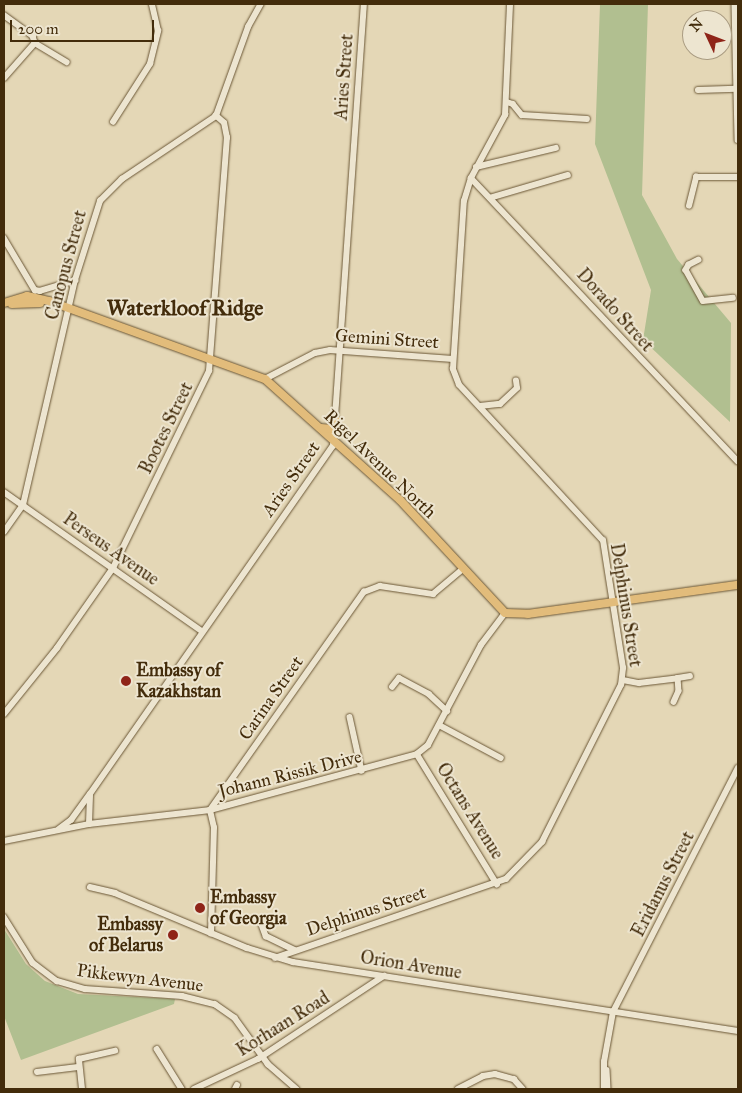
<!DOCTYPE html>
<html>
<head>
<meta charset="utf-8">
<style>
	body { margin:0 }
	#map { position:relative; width:742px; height:1093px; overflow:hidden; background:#e4d7b6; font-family:"IM FELL Great Primer",serif }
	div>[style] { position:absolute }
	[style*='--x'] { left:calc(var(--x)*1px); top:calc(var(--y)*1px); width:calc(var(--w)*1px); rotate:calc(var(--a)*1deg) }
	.green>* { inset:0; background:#b1bf90 }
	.roads { filter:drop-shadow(0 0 1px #6b5736) drop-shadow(0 0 1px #6b5736) }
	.minor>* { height:5.5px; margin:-2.75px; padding:0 2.75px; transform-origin:2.75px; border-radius:2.75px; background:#ede5d0 }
	.major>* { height:8px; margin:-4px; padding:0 4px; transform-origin:4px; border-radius:4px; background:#e2bc7b }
	.dots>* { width:14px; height:14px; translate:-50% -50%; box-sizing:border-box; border:2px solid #ede5d0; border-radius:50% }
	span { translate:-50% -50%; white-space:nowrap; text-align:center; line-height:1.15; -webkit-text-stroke:4px #ede5d0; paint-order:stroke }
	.street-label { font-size:18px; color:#432c0b }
	.poi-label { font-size:18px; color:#432c0b; font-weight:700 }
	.left { translate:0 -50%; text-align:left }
	.right { translate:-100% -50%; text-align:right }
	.district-label { font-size:22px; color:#432c0b; font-weight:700 }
	.frame { position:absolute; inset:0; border:5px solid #432c0b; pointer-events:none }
	.north { position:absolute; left:682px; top:10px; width:50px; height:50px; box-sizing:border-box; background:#ede5d0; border:1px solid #a99b81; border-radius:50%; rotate:313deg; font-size:14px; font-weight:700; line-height:20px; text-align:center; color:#432c0b }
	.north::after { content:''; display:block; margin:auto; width:18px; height:22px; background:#8f2418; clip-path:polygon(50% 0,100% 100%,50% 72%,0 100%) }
	.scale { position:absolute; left:10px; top:20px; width:144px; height:22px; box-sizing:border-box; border:2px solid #432c0b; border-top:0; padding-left:6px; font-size:15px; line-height:18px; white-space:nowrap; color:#432c0b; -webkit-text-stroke:4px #ede5d0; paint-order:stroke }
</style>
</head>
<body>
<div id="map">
	<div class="green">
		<div style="clip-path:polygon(600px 4px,648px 4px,642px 195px,677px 259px,731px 323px,730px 422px,643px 340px,651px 290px,595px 144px)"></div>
		<div style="clip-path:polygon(4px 929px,26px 964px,45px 981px,78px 994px,175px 999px,174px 1004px,21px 1060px,4px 1016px)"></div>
	</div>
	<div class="roads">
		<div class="minor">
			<div style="--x:735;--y:4;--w:136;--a:88.7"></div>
			<div style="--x:4;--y:15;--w:36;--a:36"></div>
			<div style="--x:33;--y:36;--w:7;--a:74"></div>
			<div style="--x:35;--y:43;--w:37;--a:31"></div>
			<div style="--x:4;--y:78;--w:47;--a:-48.5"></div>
			<div style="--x:698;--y:90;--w:38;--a:-2"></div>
			<div style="--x:507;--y:102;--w:6;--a:18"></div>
			<div style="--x:513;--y:104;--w:14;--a:51"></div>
			<div style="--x:522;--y:115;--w:65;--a:3.5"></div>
			<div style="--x:113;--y:122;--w:69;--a:-57.5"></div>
			<div style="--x:150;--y:64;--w:34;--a:-76"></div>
			<div style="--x:158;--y:31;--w:28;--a:-103"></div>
			<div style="--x:476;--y:167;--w:82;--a:-13.4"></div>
			<div style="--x:471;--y:178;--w:389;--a:46.7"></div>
			<div style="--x:490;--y:198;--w:81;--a:-16.4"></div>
			<div style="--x:689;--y:206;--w:30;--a:-76"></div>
			<div style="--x:696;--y:177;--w:42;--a:0"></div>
			<div style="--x:4;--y:238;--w:61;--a:59.2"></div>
			<div style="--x:35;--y:290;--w:5;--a:11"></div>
			<div style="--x:40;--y:291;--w:37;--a:-17"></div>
			<div style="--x:699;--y:260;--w:11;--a:153"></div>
			<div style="--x:689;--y:265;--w:6;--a:121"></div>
			<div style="--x:686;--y:270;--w:35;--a:61"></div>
			<div style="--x:703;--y:301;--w:30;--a:-6"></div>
			<div style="--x:265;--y:379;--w:56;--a:-27.5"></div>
			<div style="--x:315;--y:353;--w:15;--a:-11"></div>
			<div style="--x:330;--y:350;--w:123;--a:4.2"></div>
			<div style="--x:480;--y:406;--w:20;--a:-6"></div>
			<div style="--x:500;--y:404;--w:23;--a:-43"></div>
			<div style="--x:517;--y:388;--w:7;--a:-98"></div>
			<div style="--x:4;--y:492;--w:242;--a:35.1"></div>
			<div style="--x:4;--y:532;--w:33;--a:-55"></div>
			<div style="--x:23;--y:505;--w:231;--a:-77"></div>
			<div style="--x:75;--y:280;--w:83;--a:-72.4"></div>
			<div style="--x:100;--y:201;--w:31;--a:-45"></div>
			<div style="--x:122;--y:179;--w:113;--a:-33.8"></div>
			<div style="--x:216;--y:116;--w:95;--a:-70.2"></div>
			<div style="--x:248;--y:27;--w:26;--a:-61"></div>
			<div style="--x:678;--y:678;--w:12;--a:-9"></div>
			<div style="--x:623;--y:680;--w:16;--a:11"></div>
			<div style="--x:639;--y:683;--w:39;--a:-7"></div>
			<div style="--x:678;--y:678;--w:13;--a:86"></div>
			<div style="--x:679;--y:691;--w:12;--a:114"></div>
			<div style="--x:392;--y:687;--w:11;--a:-52"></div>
			<div style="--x:399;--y:678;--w:34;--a:28"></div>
			<div style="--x:429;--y:694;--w:25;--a:43"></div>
			<div style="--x:4;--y:714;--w:85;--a:-51.2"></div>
			<div style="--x:57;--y:648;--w:98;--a:-55"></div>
			<div style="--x:113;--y:568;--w:219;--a:-64"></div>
			<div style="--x:209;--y:371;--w:234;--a:-85.6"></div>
			<div style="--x:227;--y:138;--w:15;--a:-101"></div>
			<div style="--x:224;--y:123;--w:11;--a:-139"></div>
			<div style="--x:350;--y:717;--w:55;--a:77.5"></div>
			<div style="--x:439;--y:725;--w:70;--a:28"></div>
			<div style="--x:417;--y:754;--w:153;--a:58.4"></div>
			<div style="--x:89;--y:824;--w:28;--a:-88"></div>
			<div style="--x:59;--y:829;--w:15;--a:-37"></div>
			<div style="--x:71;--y:820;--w:32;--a:-54"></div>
			<div style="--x:90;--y:794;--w:424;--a:-55.1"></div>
			<div style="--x:333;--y:446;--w:443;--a:-86"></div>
			<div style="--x:4;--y:841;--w:87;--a:-11.3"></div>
			<div style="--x:89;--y:824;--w:122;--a:-6.6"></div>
			<div style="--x:210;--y:810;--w:214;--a:-15.1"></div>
			<div style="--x:417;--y:754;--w:14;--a:-39"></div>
			<div style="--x:428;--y:745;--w:113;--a:-62.1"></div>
			<div style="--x:481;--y:645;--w:40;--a:-53"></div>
			<div style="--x:90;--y:887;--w:26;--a:13"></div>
			<div style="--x:115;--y:893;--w:143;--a:22.6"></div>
			<div style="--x:247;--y:948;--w:48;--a:16.9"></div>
			<div style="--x:293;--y:962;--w:450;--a:8.8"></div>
			<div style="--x:4;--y:917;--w:54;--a:57.8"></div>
			<div style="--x:33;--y:963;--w:30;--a:37"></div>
			<div style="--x:57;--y:981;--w:29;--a:16"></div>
			<div style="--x:85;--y:989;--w:97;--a:4.1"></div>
			<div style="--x:182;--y:996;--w:34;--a:14"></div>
			<div style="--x:215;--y:1004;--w:24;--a:35"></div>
			<div style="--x:235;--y:1018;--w:57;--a:54.3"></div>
			<div style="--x:268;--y:1064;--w:38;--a:41"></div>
			<div style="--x:262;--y:925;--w:12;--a:70"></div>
			<div style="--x:266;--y:936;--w:32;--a:26"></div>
			<div style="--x:211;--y:934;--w:106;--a:-88.4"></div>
			<div style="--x:214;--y:828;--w:18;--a:-103"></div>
			<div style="--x:210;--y:810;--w:267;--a:-54.8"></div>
			<div style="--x:364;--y:592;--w:17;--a:-21"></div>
			<div style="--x:380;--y:586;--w:54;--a:8.6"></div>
			<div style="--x:433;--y:594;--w:38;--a:-40"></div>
			<div style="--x:275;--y:958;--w:244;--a:-18.9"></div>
			<div style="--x:506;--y:879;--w:52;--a:-45.8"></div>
			<div style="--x:542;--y:842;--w:176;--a:-63.3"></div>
			<div style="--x:621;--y:685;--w:17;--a:-83"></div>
			<div style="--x:623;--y:668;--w:129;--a:-98.9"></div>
			<div style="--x:603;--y:541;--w:212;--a:-132.7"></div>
			<div style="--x:459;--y:385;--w:17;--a:-111"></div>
			<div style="--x:453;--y:369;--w:168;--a:-86.3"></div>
			<div style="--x:464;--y:201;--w:24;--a:-73"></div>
			<div style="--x:471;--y:178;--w:72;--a:-61.6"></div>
			<div style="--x:505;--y:115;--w:111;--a:-87.4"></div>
			<div style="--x:157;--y:1049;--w:47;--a:58"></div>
			<div style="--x:607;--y:1070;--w:19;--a:87"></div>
			<div style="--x:37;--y:1072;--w:41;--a:-7"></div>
			<div style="--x:82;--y:1089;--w:30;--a:-96"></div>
			<div style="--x:79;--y:1059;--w:37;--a:-13"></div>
			<div style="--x:194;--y:1089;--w:71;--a:-25.1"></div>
			<div style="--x:258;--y:1059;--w:151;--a:-33.4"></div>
			<div style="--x:235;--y:1089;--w:4;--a:-63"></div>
			<div style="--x:458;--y:1089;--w:28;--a:-27"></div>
			<div style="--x:483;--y:1076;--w:12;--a:-9"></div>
			<div style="--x:495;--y:1074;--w:20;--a:15"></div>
			<div style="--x:514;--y:1079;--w:13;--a:48"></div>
			<div style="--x:604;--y:1089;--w:27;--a:-90"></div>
			<div style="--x:604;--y:1062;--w:51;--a:-79.8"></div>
			<div style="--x:613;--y:1012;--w:274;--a:-62.9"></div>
		</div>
		<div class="major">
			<div style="--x:4;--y:303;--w:24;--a:-17"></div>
			<div style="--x:27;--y:296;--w:23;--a:13"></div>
			<div style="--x:49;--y:301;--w:230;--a:19.9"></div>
			<div style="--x:265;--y:379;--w:181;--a:41.9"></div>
			<div style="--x:400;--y:500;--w:154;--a:47.1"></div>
			<div style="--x:505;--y:613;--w:23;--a:2"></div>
			<div style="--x:528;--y:614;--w:212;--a:-7.9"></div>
			<div style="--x:12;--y:304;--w:28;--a:-2"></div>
			<div style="--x:321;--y:428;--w:10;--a:6"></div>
			<div style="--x:331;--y:429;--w:10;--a:-61"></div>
		</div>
	</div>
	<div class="dots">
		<div style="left:126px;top:681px;background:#8f2418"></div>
		<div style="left:200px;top:908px;background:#8f2418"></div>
		<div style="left:173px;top:935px;background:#8f2418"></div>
	</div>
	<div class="street-label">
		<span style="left:344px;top:77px;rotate:-86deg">Aries Street</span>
		<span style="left:66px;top:265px;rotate:-75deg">Canopus Street</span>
		<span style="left:615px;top:310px;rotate:48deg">Dorado Street</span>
		<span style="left:387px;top:339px;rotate:4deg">Gemini Street</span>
		<span style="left:166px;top:428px;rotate:-64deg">Bootes Street</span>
		<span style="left:380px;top:464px;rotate:44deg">Rigel Avenue North</span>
		<span style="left:291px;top:479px;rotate:-55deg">Aries Street</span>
		<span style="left:111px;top:549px;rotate:35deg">Perseus Avenue</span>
		<span style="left:626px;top:605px;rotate:81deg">Delphinus Street</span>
		<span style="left:271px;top:698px;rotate:-55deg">Carina Street</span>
		<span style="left:290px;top:774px;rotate:-14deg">Johann Rissik Drive</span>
		<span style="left:470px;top:811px;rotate:58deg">Octans Avenue</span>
		<span style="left:663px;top:884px;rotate:-63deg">Eridanus Street</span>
		<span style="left:366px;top:911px;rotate:-18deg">Delphinus Street</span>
		<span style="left:411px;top:965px;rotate:9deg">Orion Avenue</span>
		<span style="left:140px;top:978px;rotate:7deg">Pikkewyn Avenue</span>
		<span style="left:283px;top:1024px;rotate:-32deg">Korhaan Road</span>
	</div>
	<div class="poi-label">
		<span class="left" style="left:136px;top:681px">Embassy of<br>Kazakhstan</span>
		<span class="left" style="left:210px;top:908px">Embassy<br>of Georgia</span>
		<span class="right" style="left:163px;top:935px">Embassy<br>of Belarus</span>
	</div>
	<div class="district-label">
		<span style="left:185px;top:308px">Waterkloof Ridge</span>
	</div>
	<div class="frame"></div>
	<div class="north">N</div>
	<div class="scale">200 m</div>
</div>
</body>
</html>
